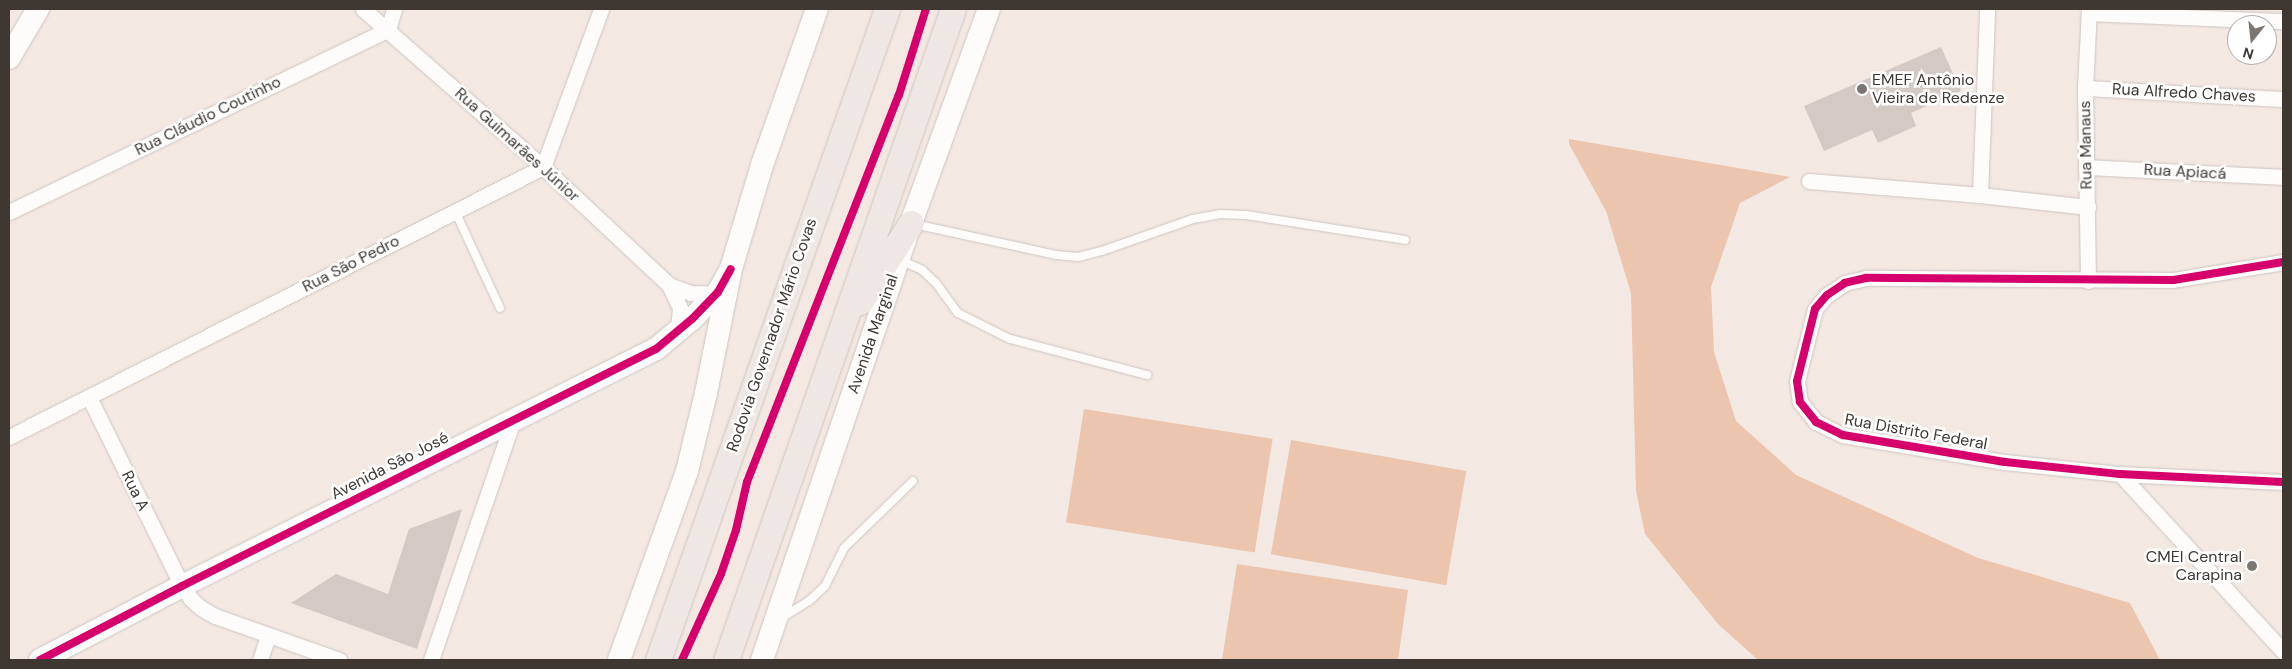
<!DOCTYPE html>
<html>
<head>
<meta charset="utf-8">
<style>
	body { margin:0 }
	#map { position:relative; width:2292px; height:669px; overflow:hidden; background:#f3e8e2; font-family:"DM Sans",sans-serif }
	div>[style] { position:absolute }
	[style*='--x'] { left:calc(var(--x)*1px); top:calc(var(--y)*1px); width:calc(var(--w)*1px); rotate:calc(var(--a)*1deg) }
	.green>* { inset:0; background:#ebc5ae; transform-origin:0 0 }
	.building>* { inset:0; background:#d3cac5 }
	.roads { filter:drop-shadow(0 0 1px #cec5c0) drop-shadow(0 0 1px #cec5c0) }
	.lane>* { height:8px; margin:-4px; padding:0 4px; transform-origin:4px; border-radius:4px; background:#fdfcfb }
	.street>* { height:15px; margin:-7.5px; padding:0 7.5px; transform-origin:7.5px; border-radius:7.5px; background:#fdfcfb }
	.secondary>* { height:22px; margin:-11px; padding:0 11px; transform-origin:11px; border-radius:11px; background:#fdfcfb }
	.primary>* { height:25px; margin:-12.5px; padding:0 12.5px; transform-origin:12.5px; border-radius:12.5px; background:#eee7e3 }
	.cycleway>* { height:8px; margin:-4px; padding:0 4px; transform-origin:4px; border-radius:4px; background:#d6006c }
	.dots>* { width:14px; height:14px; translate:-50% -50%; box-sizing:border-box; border:2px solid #fff; border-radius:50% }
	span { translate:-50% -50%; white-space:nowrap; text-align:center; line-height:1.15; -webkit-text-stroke:5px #fff; paint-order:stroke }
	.poi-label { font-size:16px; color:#3e3732 }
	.left { translate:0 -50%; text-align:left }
	.right { translate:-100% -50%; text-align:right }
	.street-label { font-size:16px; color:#3e3732 }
	.frame { position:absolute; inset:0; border:10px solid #3e3732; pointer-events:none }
	.north { position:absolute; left:2227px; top:15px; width:50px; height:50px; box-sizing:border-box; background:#fff; border:1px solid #b2afad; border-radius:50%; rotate:196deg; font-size:14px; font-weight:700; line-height:20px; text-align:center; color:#3e3732 }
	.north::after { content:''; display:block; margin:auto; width:18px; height:22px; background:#7d7570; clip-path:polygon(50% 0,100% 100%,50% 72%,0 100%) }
</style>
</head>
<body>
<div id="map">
	<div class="green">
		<div style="clip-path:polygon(1569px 139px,1790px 177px,1740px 203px,1711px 287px,1714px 352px,1736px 421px,1796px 475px,1978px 558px,2130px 603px,2160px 660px,1758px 660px,1718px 624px,1645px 534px,1636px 491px,1631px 293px,1606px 211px,1569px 144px)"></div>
		<div style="left:1084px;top:409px;width:191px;height:115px;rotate:9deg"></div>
		<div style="left:1291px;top:440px;width:178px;height:116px;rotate:10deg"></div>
		<div style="clip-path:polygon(1237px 564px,1408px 590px,1398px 660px,1222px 660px)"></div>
	</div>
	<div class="building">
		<div style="clip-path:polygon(1941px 47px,1961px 91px,1911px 113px,1916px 126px,1878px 143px,1872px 130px,1824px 151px,1804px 106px)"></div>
		<div style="clip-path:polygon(462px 509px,417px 649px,291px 603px,336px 574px,388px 594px,409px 529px)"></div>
	</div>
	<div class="roads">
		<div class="lane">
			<div style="--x:455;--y:211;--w:107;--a:65.1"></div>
			<div style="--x:914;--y:224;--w:145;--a:12.3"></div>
			<div style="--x:1056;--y:255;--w:22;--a:5"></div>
			<div style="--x:1078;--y:257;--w:25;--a:-14"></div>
			<div style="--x:1102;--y:251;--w:96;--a:-19.4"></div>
			<div style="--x:1193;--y:219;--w:27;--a:-10"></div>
			<div style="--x:1220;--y:214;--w:26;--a:2"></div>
			<div style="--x:1246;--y:215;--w:161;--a:8.9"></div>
			<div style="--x:900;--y:260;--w:24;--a:24"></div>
			<div style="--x:922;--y:270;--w:19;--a:43"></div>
			<div style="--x:936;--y:283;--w:37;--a:54"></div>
			<div style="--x:958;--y:313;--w:58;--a:26.6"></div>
			<div style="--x:1010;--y:339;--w:142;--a:14.7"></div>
			<div style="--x:783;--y:617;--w:31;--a:-32"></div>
			<div style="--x:809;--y:601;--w:22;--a:-43"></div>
			<div style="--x:825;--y:586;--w:42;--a:-63.4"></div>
			<div style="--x:844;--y:548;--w:96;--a:-44.2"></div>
		</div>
		<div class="street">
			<div style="--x:363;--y:9;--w:240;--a:41.3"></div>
			<div style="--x:543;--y:167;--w:173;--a:43.1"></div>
			<div style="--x:669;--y:285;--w:25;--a:64"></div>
			<div style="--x:680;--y:308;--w:22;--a:95"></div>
			<div style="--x:2089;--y:13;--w:194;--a:2.4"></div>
			<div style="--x:2085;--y:88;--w:198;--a:3.2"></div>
			<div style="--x:2086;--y:167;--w:197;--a:2.9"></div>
			<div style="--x:1809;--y:181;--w:172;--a:4.7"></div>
			<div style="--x:1980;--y:195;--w:109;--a:6.3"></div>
			<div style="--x:1980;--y:195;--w:186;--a:-87.8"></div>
			<div style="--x:9;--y:212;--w:420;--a:-25.7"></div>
			<div style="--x:388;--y:30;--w:22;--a:-74"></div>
			<div style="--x:2283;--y:262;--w:111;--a:170.7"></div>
			<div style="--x:2173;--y:280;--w:307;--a:-179.6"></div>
			<div style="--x:1866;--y:278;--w:22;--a:167"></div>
			<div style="--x:1845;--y:283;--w:22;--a:146"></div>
			<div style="--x:1827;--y:295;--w:18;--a:131"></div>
			<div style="--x:1815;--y:309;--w:74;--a:104"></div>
			<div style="--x:1797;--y:381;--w:21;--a:82"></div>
			<div style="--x:1800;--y:402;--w:26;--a:51"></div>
			<div style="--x:1816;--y:422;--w:30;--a:26"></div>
			<div style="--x:1843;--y:435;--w:164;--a:9.5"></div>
			<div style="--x:2005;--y:462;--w:116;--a:6"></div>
			<div style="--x:2120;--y:474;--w:163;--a:2.8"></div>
			<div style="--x:2088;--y:281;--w:193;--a:-90.9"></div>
			<div style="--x:2085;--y:88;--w:79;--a:-87.1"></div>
			<div style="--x:669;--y:285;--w:23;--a:20"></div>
			<div style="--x:691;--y:293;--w:24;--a:2"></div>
			<div style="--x:89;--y:397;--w:211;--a:63.8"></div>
			<div style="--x:182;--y:586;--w:16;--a:55"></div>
			<div style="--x:191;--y:599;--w:13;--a:42"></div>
			<div style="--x:201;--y:608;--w:16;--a:30"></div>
			<div style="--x:215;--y:616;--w:132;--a:19.5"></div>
			<div style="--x:9;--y:437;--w:598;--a:-26.82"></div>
			<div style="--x:543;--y:167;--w:168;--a:-69.8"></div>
			<div style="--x:2120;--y:474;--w:241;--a:47.4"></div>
			<div style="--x:260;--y:660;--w:25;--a:-72"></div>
			<div style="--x:431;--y:660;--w:254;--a:-71.1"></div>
		</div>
		<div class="secondary">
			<div style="--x:9;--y:58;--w:57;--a:-59.4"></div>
			<div style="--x:40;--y:660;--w:160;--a:-27.5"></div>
			<div style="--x:182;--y:586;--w:530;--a:-26.57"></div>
			<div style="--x:656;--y:349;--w:47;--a:-39.8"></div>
			<div style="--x:692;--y:319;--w:37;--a:-46"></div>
			<div style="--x:718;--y:292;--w:26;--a:-61"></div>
			<div style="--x:619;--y:660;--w:201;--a:-70.2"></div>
			<div style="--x:687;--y:471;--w:80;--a:-76.3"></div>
			<div style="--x:706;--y:393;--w:126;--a:-78.6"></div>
			<div style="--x:731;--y:269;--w:109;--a:-73.4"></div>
			<div style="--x:762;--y:165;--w:165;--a:-70.6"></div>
			<div style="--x:762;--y:660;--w:462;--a:-71.2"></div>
			<div style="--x:911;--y:223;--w:228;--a:-70"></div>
		</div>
		<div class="primary">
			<div style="--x:860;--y:302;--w:94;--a:-57.2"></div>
			<div style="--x:658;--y:660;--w:690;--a:-70.62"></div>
			<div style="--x:726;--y:660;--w:689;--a:-70.78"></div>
		</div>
	</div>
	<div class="cycleway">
		<div style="--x:2283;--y:262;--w:111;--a:170.7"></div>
		<div style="--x:2173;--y:280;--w:307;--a:-179.6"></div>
		<div style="--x:1866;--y:278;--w:22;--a:167"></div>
		<div style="--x:1845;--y:283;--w:22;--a:146"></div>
		<div style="--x:1827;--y:295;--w:18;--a:131"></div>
		<div style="--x:1815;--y:309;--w:74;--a:104"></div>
		<div style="--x:1797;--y:381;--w:21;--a:82"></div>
		<div style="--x:1800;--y:402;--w:26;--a:51"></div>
		<div style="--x:1816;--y:422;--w:30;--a:26"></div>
		<div style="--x:1843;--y:435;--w:164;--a:9.5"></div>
		<div style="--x:2005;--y:462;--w:116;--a:6"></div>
		<div style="--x:2120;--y:474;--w:163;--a:2.8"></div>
		<div style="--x:40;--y:660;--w:160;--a:-27.5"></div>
		<div style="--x:182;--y:586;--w:530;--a:-26.57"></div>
		<div style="--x:656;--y:349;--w:47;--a:-39.8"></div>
		<div style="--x:692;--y:319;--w:37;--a:-46"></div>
		<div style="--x:718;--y:292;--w:26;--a:-61"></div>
		<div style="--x:682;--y:660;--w:94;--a:-65.6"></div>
		<div style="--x:721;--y:574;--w:46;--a:-71.2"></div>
		<div style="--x:736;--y:530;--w:49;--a:-77.1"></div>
		<div style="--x:747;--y:482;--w:416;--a:-68.6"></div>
		<div style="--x:899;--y:95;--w:90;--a:-72.6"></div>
	</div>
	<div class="dots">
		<div style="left:1862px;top:89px;background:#7d7570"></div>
		<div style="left:2252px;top:566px;background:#7d7570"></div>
	</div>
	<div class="poi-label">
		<span class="left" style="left:1872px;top:89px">EMEF Antônio<br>Vieira de Redenze</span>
		<span class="right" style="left:2242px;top:566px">CMEI Central<br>Carapina</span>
	</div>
	<div class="street-label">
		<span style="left:2184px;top:93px;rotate:3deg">Rua Alfredo Chaves</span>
		<span style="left:208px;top:116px;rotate:-26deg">Rua Cláudio Coutinho</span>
		<span style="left:517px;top:145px;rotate:42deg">Rua Guimarães Júnior</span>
		<span style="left:2086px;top:145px;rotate:-91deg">Rua Manaus</span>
		<span style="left:2185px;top:172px;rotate:3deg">Rua Apiacá</span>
		<span style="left:351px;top:264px;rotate:-27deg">Rua São Pedro</span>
		<span style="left:873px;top:334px;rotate:-71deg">Avenida Marginal</span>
		<span style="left:772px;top:335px;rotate:-71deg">Rodovia Governador Mário Covas</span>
		<span style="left:1916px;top:432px;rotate:10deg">Rua Distrito Federal</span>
		<span style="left:390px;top:466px;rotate:-27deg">Avenida São José</span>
		<span style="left:135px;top:491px;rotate:64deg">Rua A</span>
	</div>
	<div class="frame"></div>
	<div class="north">N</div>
</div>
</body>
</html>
